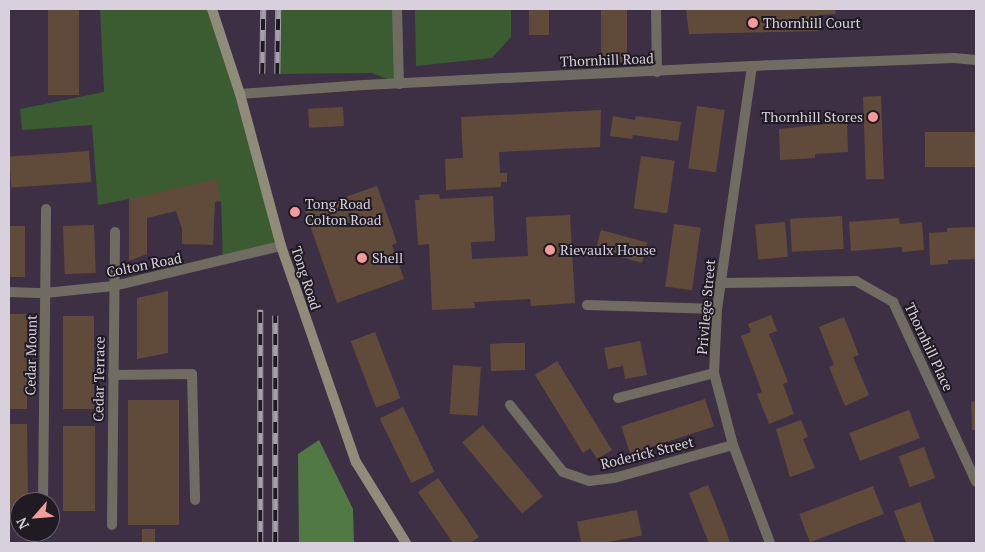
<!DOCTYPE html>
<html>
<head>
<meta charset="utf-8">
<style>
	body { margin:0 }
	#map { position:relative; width:985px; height:552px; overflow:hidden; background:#3d3044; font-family:"PT Serif",serif }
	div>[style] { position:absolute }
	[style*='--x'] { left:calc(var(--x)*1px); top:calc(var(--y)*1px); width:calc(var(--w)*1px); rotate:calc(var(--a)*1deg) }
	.green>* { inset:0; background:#3b5b31 }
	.forest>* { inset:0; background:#507944 }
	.building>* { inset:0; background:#604b3b; transform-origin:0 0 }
	.lane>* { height:10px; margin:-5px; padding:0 5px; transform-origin:5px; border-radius:5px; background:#706c61 }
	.street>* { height:10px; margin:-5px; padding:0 5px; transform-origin:5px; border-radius:5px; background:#706c61 }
	.secondary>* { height:10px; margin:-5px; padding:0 5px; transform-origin:5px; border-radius:5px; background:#918b79 }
	.rail>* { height:5.5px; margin-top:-2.75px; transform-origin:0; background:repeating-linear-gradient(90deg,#201a23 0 11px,#a89fae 0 22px); box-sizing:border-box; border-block:1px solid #a89fae }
	.dots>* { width:14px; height:14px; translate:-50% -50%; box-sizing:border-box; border:2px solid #201a23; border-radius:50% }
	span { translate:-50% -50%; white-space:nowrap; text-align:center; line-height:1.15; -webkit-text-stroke:4px #201a23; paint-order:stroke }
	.poi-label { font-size:14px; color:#d8d0dd }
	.left { translate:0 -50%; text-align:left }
	.right { translate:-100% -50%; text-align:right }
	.street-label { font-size:14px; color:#d8d0dd }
	.frame { position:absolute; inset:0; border:10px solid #d8d0dd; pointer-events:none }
	.north { position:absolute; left:10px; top:492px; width:50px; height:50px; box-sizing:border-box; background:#201a23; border:1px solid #6a636d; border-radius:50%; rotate:243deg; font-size:14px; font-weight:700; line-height:20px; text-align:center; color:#d8d0dd }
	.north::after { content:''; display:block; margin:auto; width:18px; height:22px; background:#f59b9b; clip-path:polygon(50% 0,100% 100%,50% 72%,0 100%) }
</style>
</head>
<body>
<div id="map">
	<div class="green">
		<div style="clip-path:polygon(100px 9px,212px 9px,281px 246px,223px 260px,221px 201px,129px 199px,98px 205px,92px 125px,22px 130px,20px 109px,104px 92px)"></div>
		<div style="clip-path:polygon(278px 9px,397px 9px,399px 84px,372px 73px,277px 74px)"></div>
		<div style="clip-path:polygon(415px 9px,511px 9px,511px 37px,492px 58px,416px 66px)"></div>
	</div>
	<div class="forest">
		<div style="clip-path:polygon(319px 440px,353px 509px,354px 543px,299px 543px,298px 454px)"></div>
	</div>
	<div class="building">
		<div style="left:48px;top:9px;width:31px;height:86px"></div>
		<div style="left:529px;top:9px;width:20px;height:26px"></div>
		<div style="left:601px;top:9px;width:26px;height:53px"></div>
		<div style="clip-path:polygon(686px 9px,835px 9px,836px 14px,818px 15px,818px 31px,689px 34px)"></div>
		<div style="left:881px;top:96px;width:83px;height:18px;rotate:88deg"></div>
		<div style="left:697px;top:106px;width:28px;height:63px;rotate:8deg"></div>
		<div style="left:343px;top:107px;width:19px;height:35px;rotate:87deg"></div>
		<div style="clip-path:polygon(601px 110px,600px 147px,499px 152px,500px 173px,507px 173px,507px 182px,501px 182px,501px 187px,446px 190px,445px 159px,463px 158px,461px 117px)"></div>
		<div style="clip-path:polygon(613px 116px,635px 120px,636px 116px,681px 122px,678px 141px,633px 135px,632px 139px,610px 136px)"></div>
		<div style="clip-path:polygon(847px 122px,848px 152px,815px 154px,815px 158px,780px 160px,779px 129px)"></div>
		<div style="left:976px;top:132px;width:35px;height:51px;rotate:90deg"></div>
		<div style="left:89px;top:151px;width:31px;height:80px;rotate:86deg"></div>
		<div style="left:641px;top:156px;width:34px;height:53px;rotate:8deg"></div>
		<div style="clip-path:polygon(216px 179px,221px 201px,215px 202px,213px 245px,182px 244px,182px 229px,176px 211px,147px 218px,147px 254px,129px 261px,129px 199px)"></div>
		<div style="clip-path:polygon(377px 186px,397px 243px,392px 245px,404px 279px,337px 303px,305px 211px)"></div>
		<div style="clip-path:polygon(439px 194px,440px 199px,493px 196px,495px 241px,471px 242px,472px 259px,528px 256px,526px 217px,570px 215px,575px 303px,531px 306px,530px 299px,474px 302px,475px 308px,432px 310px,429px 244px,418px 245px,415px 200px,420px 200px,419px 195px)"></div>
		<div style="left:842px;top:216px;width:33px;height:52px;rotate:87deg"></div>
		<div style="clip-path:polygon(899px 218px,900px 224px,922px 222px,924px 250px,902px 252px,902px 247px,851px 251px,849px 222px)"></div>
		<div style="left:785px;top:222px;width:35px;height:30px;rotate:85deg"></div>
		<div style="left:674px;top:224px;width:27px;height:63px;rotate:8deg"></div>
		<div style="left:94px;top:225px;width:48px;height:31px;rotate:88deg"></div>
		<div style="left:9px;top:226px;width:16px;height:51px"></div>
		<div style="clip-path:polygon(976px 227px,976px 259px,948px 260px,948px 264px,930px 265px,929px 233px,947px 232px,947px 228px)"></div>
		<div style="left:601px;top:230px;width:48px;height:21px;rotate:15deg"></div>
		<div style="clip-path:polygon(168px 291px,168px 353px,137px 359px,137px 298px)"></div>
		<div style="left:9px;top:314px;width:18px;height:95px"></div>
		<div style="clip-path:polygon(771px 315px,777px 331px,769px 334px,788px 382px,783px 384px,794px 414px,769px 424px,757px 394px,762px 392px,741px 336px,751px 332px,748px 324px)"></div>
		<div style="left:63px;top:316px;width:31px;height:93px"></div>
		<div style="clip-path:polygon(844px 317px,859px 355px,853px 357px,869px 395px,845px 406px,829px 367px,834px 365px,819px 327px)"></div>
		<div style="left:375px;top:332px;width:71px;height:26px;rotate:69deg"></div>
		<div style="clip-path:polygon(640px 341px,647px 375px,625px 379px,623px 366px,608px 369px,604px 348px)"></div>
		<div style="clip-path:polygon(507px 343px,525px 343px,525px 370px,491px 371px,490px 344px)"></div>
		<div style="clip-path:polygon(557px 361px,612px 450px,597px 459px,590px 448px,583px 453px,535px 375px)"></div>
		<div style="left:453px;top:365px;width:28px;height:49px;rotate:4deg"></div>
		<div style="left:705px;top:399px;width:29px;height:88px;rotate:72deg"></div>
		<div style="left:128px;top:400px;width:51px;height:125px"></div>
		<div style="clip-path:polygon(976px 401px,976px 430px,972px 430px,971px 402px)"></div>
		<div style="left:403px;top:407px;width:72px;height:26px;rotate:64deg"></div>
		<div style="left:909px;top:410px;width:30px;height:64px;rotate:69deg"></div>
		<div style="clip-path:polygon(801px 420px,808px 437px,803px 439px,815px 468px,790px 477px,776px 429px)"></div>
		<div style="clip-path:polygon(9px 424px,27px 424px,28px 502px,20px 502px,20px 512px,9px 512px)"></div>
		<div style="left:483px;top:425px;width:93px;height:27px;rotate:50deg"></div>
		<div style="left:63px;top:426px;width:32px;height:85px"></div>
		<div style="left:924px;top:447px;width:33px;height:27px;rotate:70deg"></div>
		<div style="clip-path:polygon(438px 478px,479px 537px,470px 543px,453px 543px,418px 492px)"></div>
		<div style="clip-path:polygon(708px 485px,725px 528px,730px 543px,709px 543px,706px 536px,689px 493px)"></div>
		<div style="left:873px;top:486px;width:30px;height:79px;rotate:69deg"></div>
		<div style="clip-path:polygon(920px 502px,927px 521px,935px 543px,906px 543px,894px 511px)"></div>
		<div style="left:637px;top:510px;width:26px;height:61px;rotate:79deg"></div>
		<div style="left:142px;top:529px;width:13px;height:14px"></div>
	</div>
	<div class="lane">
		<div style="--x:113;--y:375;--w:79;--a:-0.7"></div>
		<div style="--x:192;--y:374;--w:126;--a:88.6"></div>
	</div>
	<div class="street">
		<div style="--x:397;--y:9;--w:75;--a:88.5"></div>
		<div style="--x:656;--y:9;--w:63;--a:89.1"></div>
		<div style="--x:752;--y:66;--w:246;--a:98.2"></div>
		<div style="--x:717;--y:309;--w:64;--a:92.7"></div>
		<div style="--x:714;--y:373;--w:74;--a:75.2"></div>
		<div style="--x:733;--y:445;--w:105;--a:69.3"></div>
		<div style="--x:240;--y:94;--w:124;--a:-4.2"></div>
		<div style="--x:364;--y:85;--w:388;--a:-2.8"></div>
		<div style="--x:752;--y:66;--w:202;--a:-2.3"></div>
		<div style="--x:954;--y:58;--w:22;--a:5"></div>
		<div style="--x:720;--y:283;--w:136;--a:-0.8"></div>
		<div style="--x:856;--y:281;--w:43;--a:29.6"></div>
		<div style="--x:893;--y:302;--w:198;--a:65.2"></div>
		<div style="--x:9;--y:292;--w:36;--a:2"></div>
		<div style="--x:45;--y:293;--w:69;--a:-5.8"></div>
		<div style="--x:114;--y:286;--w:172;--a:-13.5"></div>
		<div style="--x:587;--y:305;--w:130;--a:1.8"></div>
		<div style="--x:618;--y:398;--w:99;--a:-14.6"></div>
		<div style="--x:510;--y:405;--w:85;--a:51.7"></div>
		<div style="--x:563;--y:472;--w:28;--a:19"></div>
		<div style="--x:589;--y:481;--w:25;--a:-7"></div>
		<div style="--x:614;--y:478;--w:123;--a:-15.5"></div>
		<div style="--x:43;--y:502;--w:293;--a:-89.4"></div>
		<div style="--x:112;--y:525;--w:293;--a:-89.4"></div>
	</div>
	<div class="secondary">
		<div style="--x:212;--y:9;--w:89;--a:71.8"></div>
		<div style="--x:240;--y:94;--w:157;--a:74.9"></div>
		<div style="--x:281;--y:246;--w:229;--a:70.9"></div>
		<div style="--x:356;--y:462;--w:95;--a:58.3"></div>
	</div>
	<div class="rail">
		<div style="--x:262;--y:74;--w:65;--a:-89.1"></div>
		<div style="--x:277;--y:74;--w:65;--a:-89.1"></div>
		<div style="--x:260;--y:543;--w:233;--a:-90"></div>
		<div style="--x:275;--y:543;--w:227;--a:-90"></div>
	</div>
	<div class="dots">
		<div style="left:753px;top:23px;background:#f59b9b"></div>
		<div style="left:873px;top:117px;background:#f59b9b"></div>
		<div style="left:295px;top:212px;background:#f59b9b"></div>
		<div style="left:550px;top:250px;background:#f59b9b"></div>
		<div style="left:362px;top:258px;background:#f59b9b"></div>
	</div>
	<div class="poi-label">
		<span class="left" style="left:763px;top:23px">Thornhill Court</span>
		<span class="right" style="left:863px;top:117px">Thornhill Stores</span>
		<span class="left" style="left:305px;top:212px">Tong Road<br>Colton Road</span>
		<span class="left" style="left:560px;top:250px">Rievaulx House</span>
		<span class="left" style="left:372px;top:258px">Shell</span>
	</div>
	<div class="street-label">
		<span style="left:607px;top:60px;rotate:-2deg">Thornhill Road</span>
		<span style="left:144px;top:265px;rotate:-11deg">Colton Road</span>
		<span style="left:306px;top:278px;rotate:72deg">Tong Road</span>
		<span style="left:706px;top:307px;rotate:-85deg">Privilege Street</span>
		<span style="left:929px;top:347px;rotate:65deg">Thornhill Place</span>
		<span style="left:31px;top:355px;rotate:-89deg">Cedar Mount</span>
		<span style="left:99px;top:379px;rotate:-89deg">Cedar Terrace</span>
		<span style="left:647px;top:453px;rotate:-14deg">Roderick Street</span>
	</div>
	<div class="frame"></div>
	<div class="north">N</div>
</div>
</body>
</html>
